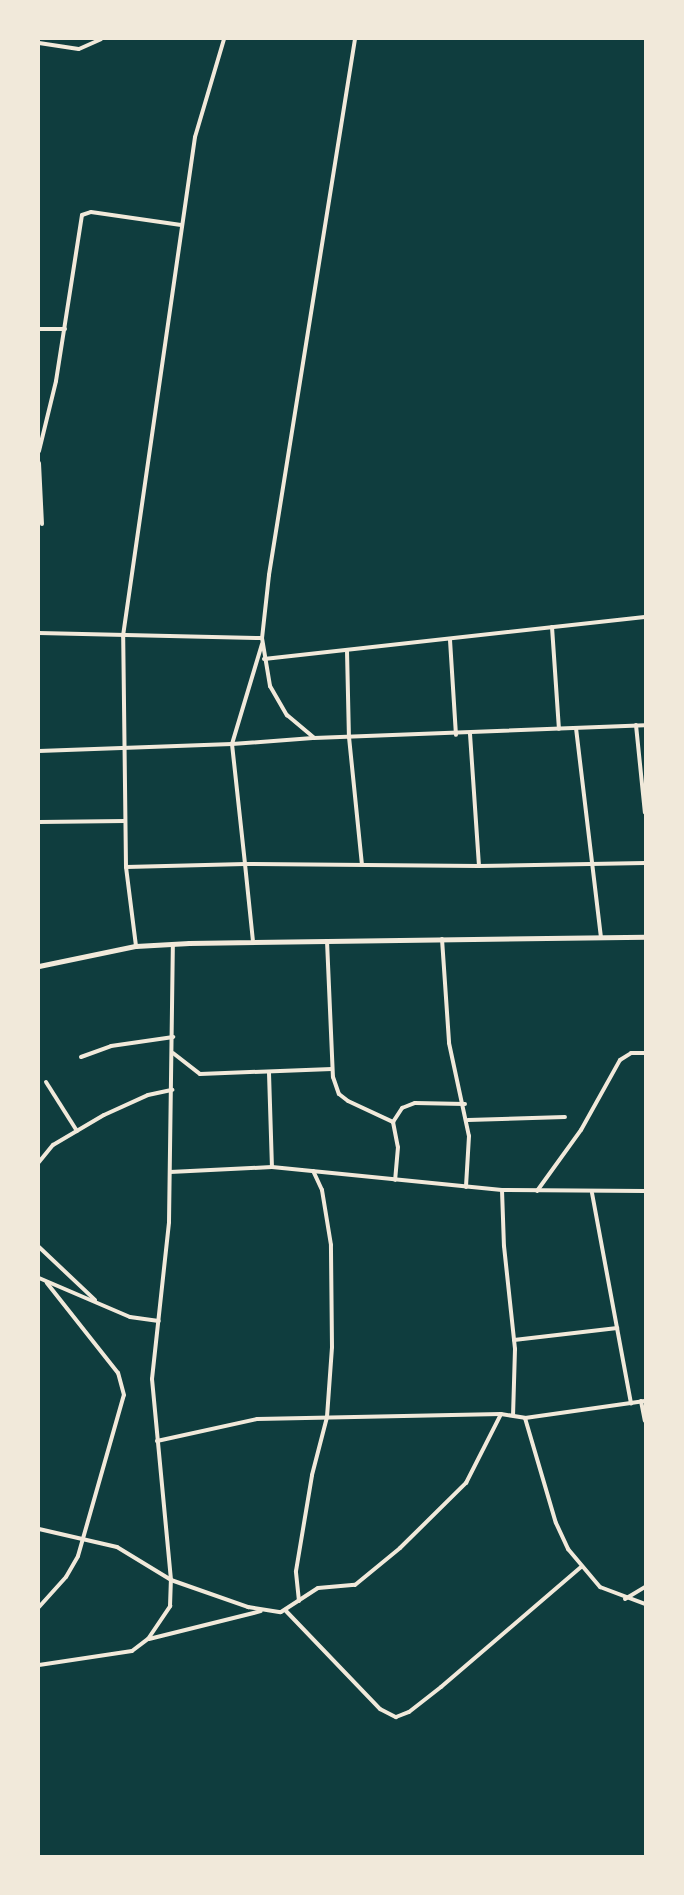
<!DOCTYPE html>
<html>
<head>
<meta charset="utf-8">
<style>
	body { margin:0 }
	#map { position:relative; width:684px; height:1895px; overflow:hidden; background:#0f3d3e; font-family:Barlow,sans-serif }
	div>[style] { position:absolute }
	[style*='--x'] { left:calc(var(--x)*1px); top:calc(var(--y)*1px); width:calc(var(--w)*1px); rotate:calc(var(--a)*1deg) }
	.minor>* { height:4px; margin:-2px; padding:0 2px; transform-origin:2px; border-radius:2px; background:#f1e9da }
	.tertiary>* { height:4.5px; margin:-2.25px; padding:0 2.25px; transform-origin:2.25px; border-radius:2.25px; background:#f1e9da }
	span { translate:-50% -50%; white-space:nowrap; text-align:center; line-height:1.15; -webkit-text-stroke:6px #f1e9da; paint-order:stroke }
	.frame { position:absolute; inset:0; border:40px solid #f1e9da; pointer-events:none }
</style>
</head>
<body>
<div id="map">
	<div class="minor">
		<div style="--x:355;--y:39;--w:543;--a:99.12"></div>
		<div style="--x:269;--y:575;--w:63;--a:96.3"></div>
		<div style="--x:262;--y:638;--w:49;--a:80.5"></div>
		<div style="--x:270;--y:686;--w:34;--a:60"></div>
		<div style="--x:287;--y:715;--w:35;--a:40"></div>
		<div style="--x:314;--y:738;--w:331;--a:-2.2"></div>
		<div style="--x:39;--y:43;--w:40;--a:8.5"></div>
		<div style="--x:79;--y:49;--w:24;--a:-24"></div>
		<div style="--x:39;--y:329;--w:26;--a:0"></div>
		<div style="--x:39;--y:451;--w:72;--a:-76.3"></div>
		<div style="--x:56;--y:381;--w:168;--a:-81.1"></div>
		<div style="--x:82;--y:215;--w:9;--a:-18"></div>
		<div style="--x:91;--y:212;--w:91;--a:8.2"></div>
		<div style="--x:39;--y:463;--w:61;--a:87.2"></div>
		<div style="--x:552;--y:627;--w:102;--a:86.1"></div>
		<div style="--x:39;--y:633;--w:223;--a:1.3"></div>
		<div style="--x:450;--y:640;--w:95;--a:86.4"></div>
		<div style="--x:262;--y:644;--w:104;--a:106.7"></div>
		<div style="--x:232;--y:744;--w:81;--a:-4.2"></div>
		<div style="--x:347;--y:651;--w:86;--a:88.7"></div>
		<div style="--x:349;--y:737;--w:128;--a:84.2"></div>
		<div style="--x:264;--y:659;--w:383;--a:-6.3"></div>
		<div style="--x:636;--y:725;--w:88;--a:84.2"></div>
		<div style="--x:576;--y:728;--w:210;--a:83.2"></div>
		<div style="--x:470;--y:734;--w:132;--a:86.1"></div>
		<div style="--x:479;--y:866;--w:166;--a:-1"></div>
		<div style="--x:39;--y:751;--w:193;--a:-2.1"></div>
		<div style="--x:232;--y:744;--w:121;--a:83.8"></div>
		<div style="--x:245;--y:864;--w:234;--a:0.5"></div>
		<div style="--x:39;--y:822;--w:86;--a:-0.7"></div>
		<div style="--x:126;--y:867;--w:119;--a:-1.4"></div>
		<div style="--x:245;--y:864;--w:78;--a:84.1"></div>
		<div style="--x:442;--y:939;--w:104;--a:86.1"></div>
		<div style="--x:449;--y:1043;--w:95;--a:77.9"></div>
		<div style="--x:469;--y:1136;--w:51;--a:93.4"></div>
		<div style="--x:327;--y:941;--w:136;--a:87.5"></div>
		<div style="--x:333;--y:1077;--w:18;--a:71"></div>
		<div style="--x:339;--y:1094;--w:11;--a:38"></div>
		<div style="--x:348;--y:1101;--w:50;--a:25"></div>
		<div style="--x:393;--y:1122;--w:25;--a:79"></div>
		<div style="--x:398;--y:1147;--w:33;--a:95"></div>
		<div style="--x:136;--y:946;--w:80;--a:-97.2"></div>
		<div style="--x:126;--y:867;--w:231;--a:-90.7"></div>
		<div style="--x:123;--y:636;--w:504;--a:-81.79"></div>
		<div style="--x:195;--y:137;--w:102;--a:-73.5"></div>
		<div style="--x:173;--y:1053;--w:34;--a:38"></div>
		<div style="--x:200;--y:1074;--w:132;--a:-2.2"></div>
		<div style="--x:81;--y:1057;--w:32;--a:-20"></div>
		<div style="--x:111;--y:1046;--w:63;--a:-8.3"></div>
		<div style="--x:269;--y:1073;--w:94;--a:88.2"></div>
		<div style="--x:46;--y:1082;--w:58;--a:57.7"></div>
		<div style="--x:468;--y:1120;--w:97;--a:-1.8"></div>
		<div style="--x:393;--y:1122;--w:17;--a:-57"></div>
		<div style="--x:402;--y:1108;--w:14;--a:-21"></div>
		<div style="--x:415;--y:1103;--w:50;--a:1.1"></div>
		<div style="--x:39;--y:1162;--w:22;--a:-51"></div>
		<div style="--x:53;--y:1145;--w:59;--a:-30.5"></div>
		<div style="--x:104;--y:1115;--w:48;--a:-24.4"></div>
		<div style="--x:148;--y:1095;--w:25;--a:-12"></div>
		<div style="--x:170;--y:1172;--w:102;--a:-2.8"></div>
		<div style="--x:272;--y:1167;--w:231;--a:5.7"></div>
		<div style="--x:502;--y:1190;--w:143;--a:0.4"></div>
		<div style="--x:502;--y:1190;--w:56;--a:88"></div>
		<div style="--x:504;--y:1246;--w:104;--a:83.9"></div>
		<div style="--x:515;--y:1349;--w:66;--a:91.7"></div>
		<div style="--x:537;--y:1191;--w:75;--a:-54.2"></div>
		<div style="--x:581;--y:1130;--w:80;--a:-60.9"></div>
		<div style="--x:620;--y:1060;--w:13;--a:-32"></div>
		<div style="--x:631;--y:1053;--w:14;--a:0"></div>
		<div style="--x:592;--y:1193;--w:214;--a:79.5"></div>
		<div style="--x:39;--y:1247;--w:77;--a:43.4"></div>
		<div style="--x:39;--y:1278;--w:99;--a:23.2"></div>
		<div style="--x:130;--y:1317;--w:29;--a:8"></div>
		<div style="--x:514;--y:1340;--w:104;--a:-6.6"></div>
		<div style="--x:641;--y:1401;--w:20;--a:79"></div>
		<div style="--x:525;--y:1418;--w:109;--a:73.6"></div>
		<div style="--x:556;--y:1523;--w:29;--a:65"></div>
		<div style="--x:568;--y:1549;--w:50;--a:49.9"></div>
		<div style="--x:600;--y:1587;--w:48;--a:20.7"></div>
		<div style="--x:157;--y:1441;--w:102;--a:-12.4"></div>
		<div style="--x:257;--y:1419;--w:244;--a:-1.2"></div>
		<div style="--x:501;--y:1414;--w:24;--a:9"></div>
		<div style="--x:525;--y:1418;--w:121;--a:-8.1"></div>
		<div style="--x:39;--y:1529;--w:80;--a:13"></div>
		<div style="--x:117;--y:1547;--w:63;--a:31.4"></div>
		<div style="--x:171;--y:1580;--w:82;--a:19.3"></div>
		<div style="--x:248;--y:1607;--w:33;--a:9"></div>
		<div style="--x:281;--y:1612;--w:44;--a:-33"></div>
		<div style="--x:318;--y:1588;--w:37;--a:-5"></div>
		<div style="--x:355;--y:1585;--w:58;--a:-39.4"></div>
		<div style="--x:400;--y:1548;--w:93;--a:-44.6"></div>
		<div style="--x:466;--y:1483;--w:77;--a:-63.1"></div>
		<div style="--x:625;--y:1599;--w:23;--a:-31"></div>
		<div style="--x:299;--y:1601;--w:30;--a:-96"></div>
		<div style="--x:296;--y:1571;--w:97;--a:-80.5"></div>
		<div style="--x:312;--y:1475;--w:60;--a:-75.5"></div>
		<div style="--x:327;--y:1417;--w:70;--a:-85.9"></div>
		<div style="--x:332;--y:1347;--w:102;--a:-90.6"></div>
		<div style="--x:331;--y:1245;--w:56;--a:-99.3"></div>
		<div style="--x:322;--y:1190;--w:21;--a:-115"></div>
		<div style="--x:39;--y:1607;--w:40;--a:-48"></div>
		<div style="--x:66;--y:1577;--w:24;--a:-60"></div>
		<div style="--x:78;--y:1556;--w:167;--a:-74.1"></div>
		<div style="--x:124;--y:1395;--w:23;--a:-105"></div>
		<div style="--x:118;--y:1373;--w:115;--a:-128.3"></div>
		<div style="--x:286;--y:1611;--w:136;--a:46.2"></div>
		<div style="--x:380;--y:1709;--w:18;--a:27"></div>
		<div style="--x:396;--y:1717;--w:14;--a:-21"></div>
		<div style="--x:409;--y:1712;--w:41;--a:-38"></div>
		<div style="--x:441;--y:1687;--w:184;--a:-40.6"></div>
		<div style="--x:149;--y:1639;--w:115;--a:-14"></div>
		<div style="--x:39;--y:1665;--w:94;--a:-8.6"></div>
		<div style="--x:132;--y:1651;--w:20;--a:-37"></div>
		<div style="--x:148;--y:1639;--w:40;--a:-56"></div>
		<div style="--x:170;--y:1606;--w:26;--a:-88"></div>
		<div style="--x:171;--y:1580;--w:202;--a:-95.4"></div>
		<div style="--x:152;--y:1379;--w:158;--a:-83.8"></div>
		<div style="--x:169;--y:1222;--w:278;--a:-89.2"></div>
	</div>
	<div class="tertiary">
		<div style="--x:39;--y:966;--w:99;--a:-11.7"></div>
		<div style="--x:136;--y:946;--w:53;--a:-3.2"></div>
		<div style="--x:189;--y:943;--w:456;--a:-0.8"></div>
	</div>
	<div class="frame"></div>
</div>
</body>
</html>
